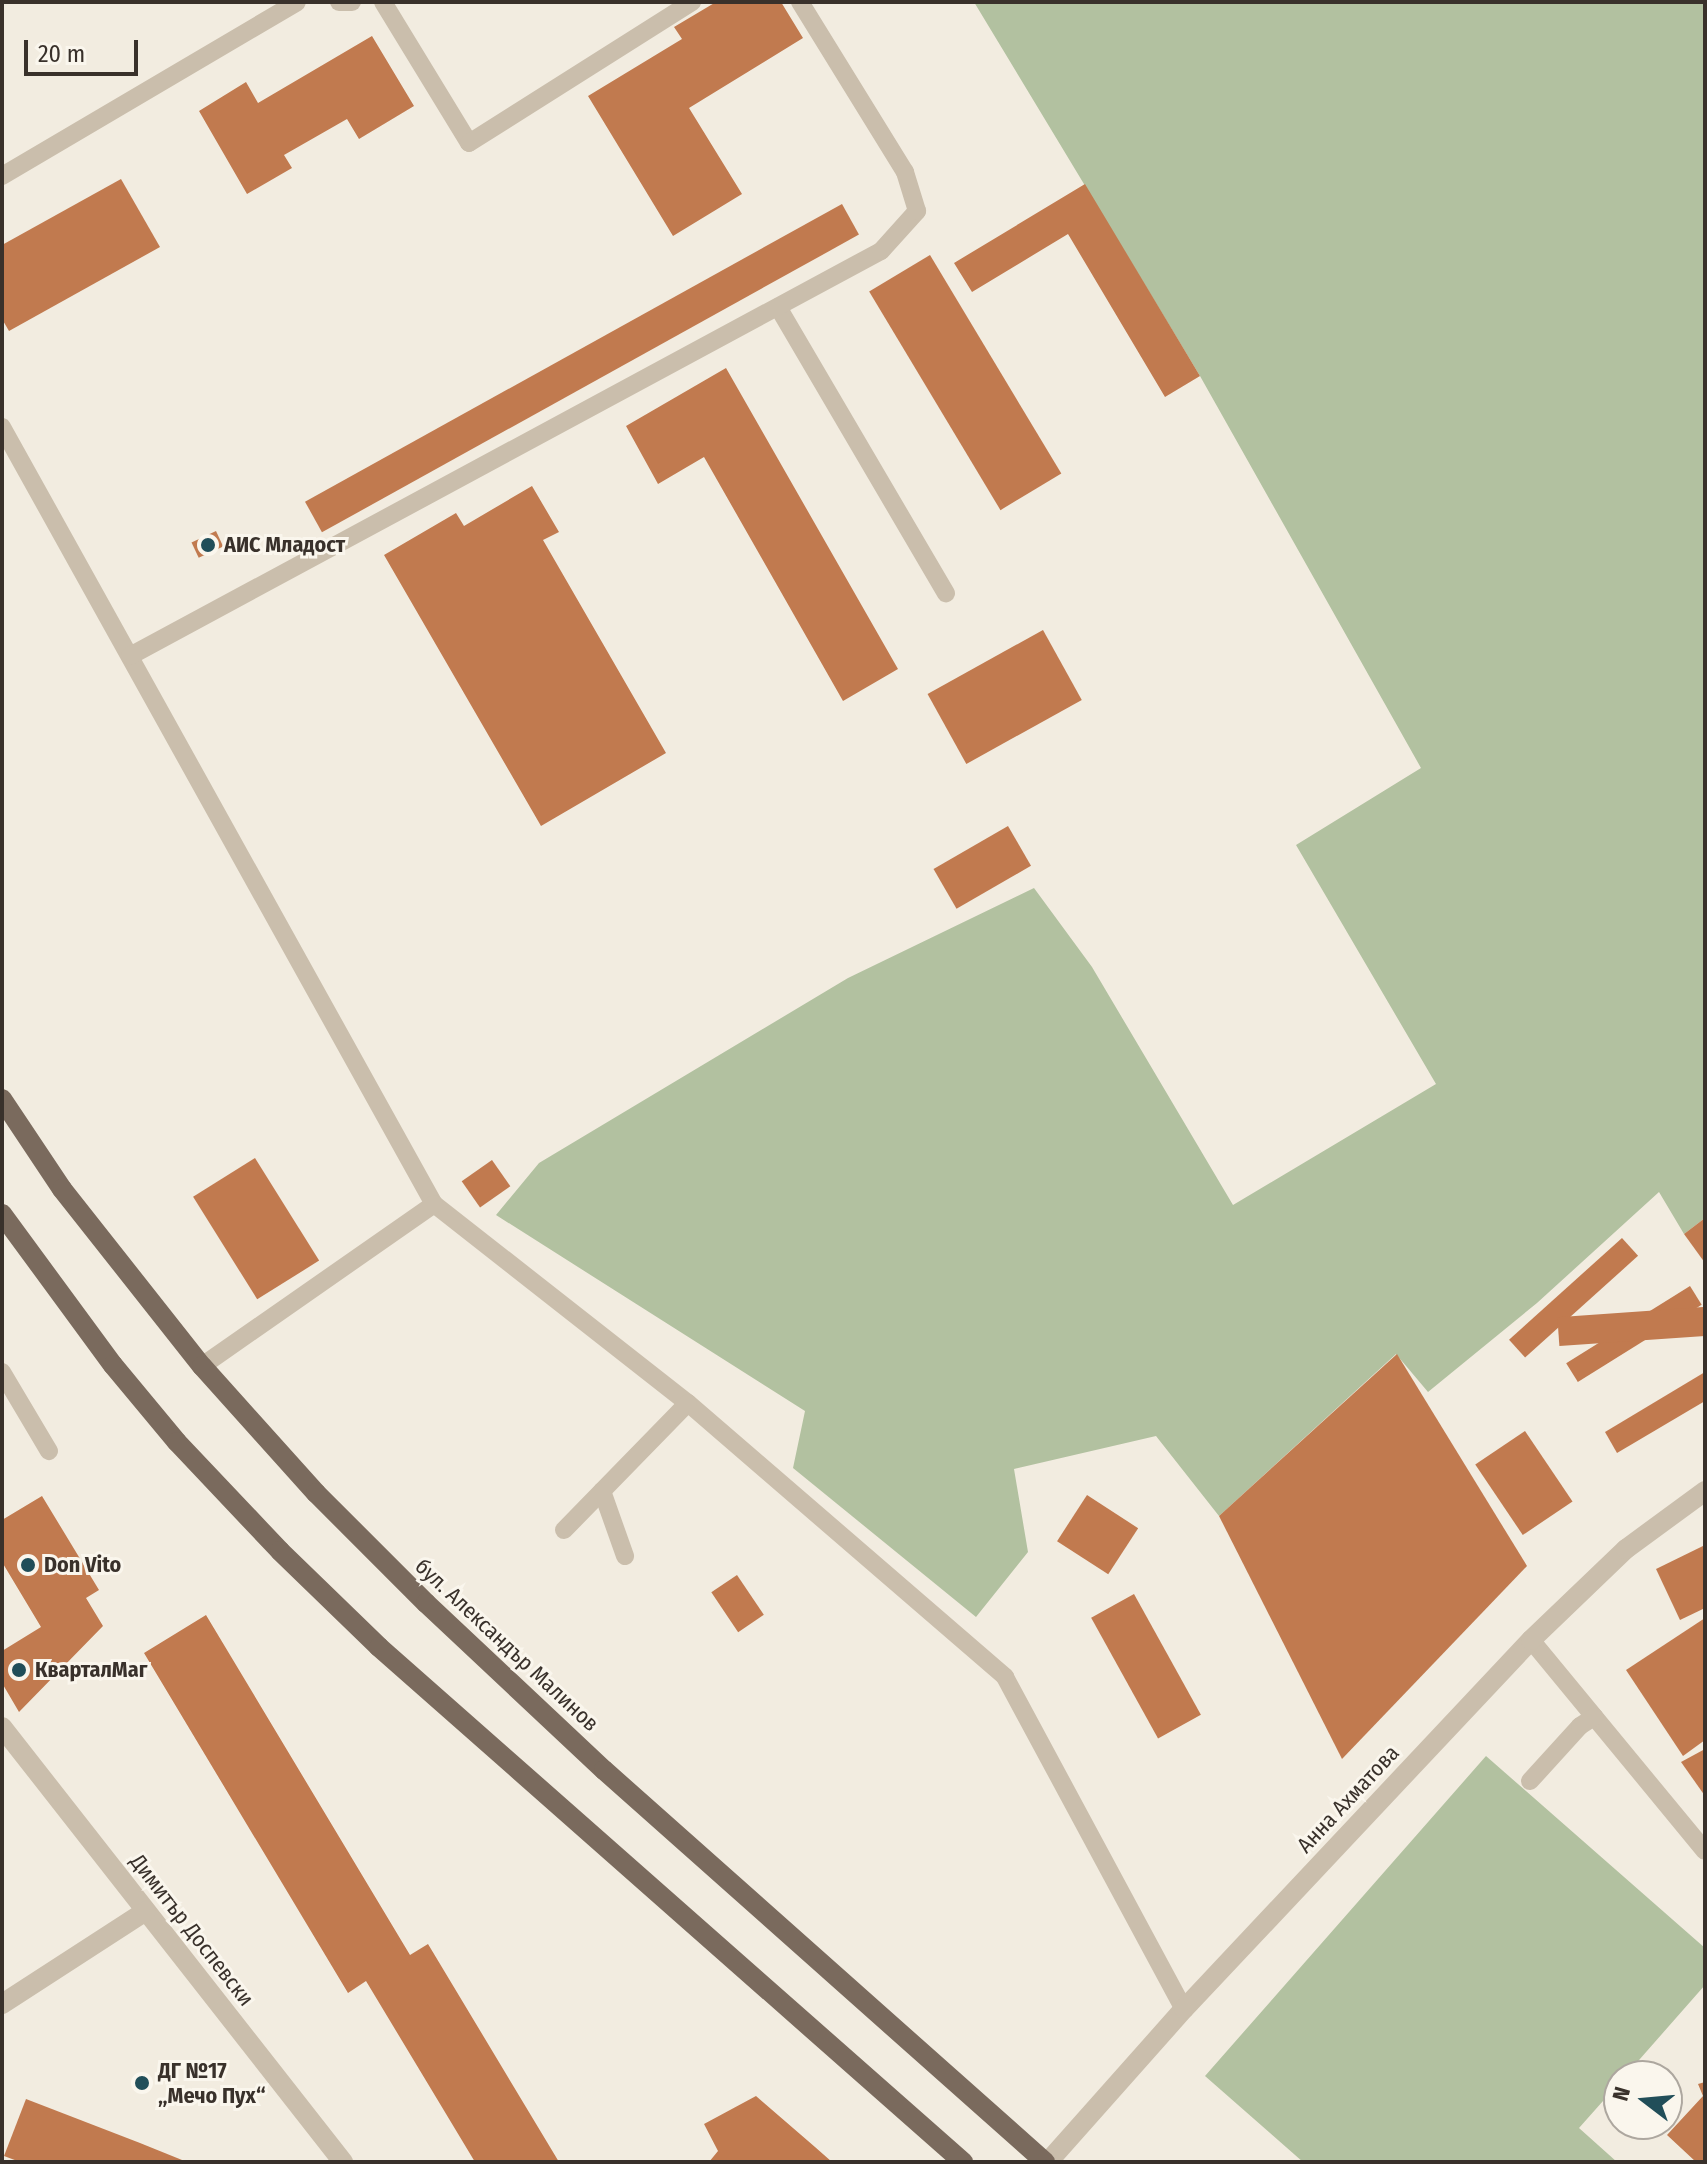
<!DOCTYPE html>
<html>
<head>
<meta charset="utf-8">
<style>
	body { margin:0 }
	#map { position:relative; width:1707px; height:2164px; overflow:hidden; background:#f2ece0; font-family:"Fira Sans Condensed",sans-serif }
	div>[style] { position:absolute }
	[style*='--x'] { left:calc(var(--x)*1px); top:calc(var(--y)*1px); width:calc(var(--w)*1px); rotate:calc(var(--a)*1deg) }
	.green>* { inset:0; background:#b2c1a0 }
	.building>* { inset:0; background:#c17a4f; transform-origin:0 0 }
	.service>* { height:18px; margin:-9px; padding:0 9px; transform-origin:9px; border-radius:9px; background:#cabeac }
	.minor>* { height:20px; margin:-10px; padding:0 10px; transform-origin:10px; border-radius:10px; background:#cabeac }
	.tertiary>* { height:20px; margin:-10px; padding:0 10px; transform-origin:10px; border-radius:10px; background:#cabeac }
	.primary>* { height:20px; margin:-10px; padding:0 10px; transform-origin:10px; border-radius:10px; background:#7a6a5d }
	.dots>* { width:22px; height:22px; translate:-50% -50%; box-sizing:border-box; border:4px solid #faf6ed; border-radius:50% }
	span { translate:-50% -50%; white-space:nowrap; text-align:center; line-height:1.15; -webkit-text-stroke:6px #faf6ed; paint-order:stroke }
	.poi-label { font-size:22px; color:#39312b; font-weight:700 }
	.left { translate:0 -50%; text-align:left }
	.street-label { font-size:22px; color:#39312b }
	.frame { position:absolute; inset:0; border:4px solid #39312b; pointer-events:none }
	.north { position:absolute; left:1603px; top:2060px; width:80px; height:80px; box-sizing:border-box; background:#faf6ed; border:2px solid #ada79f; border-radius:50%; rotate:286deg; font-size:22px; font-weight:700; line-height:32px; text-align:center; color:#39312b }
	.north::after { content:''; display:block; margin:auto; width:28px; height:36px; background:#214e59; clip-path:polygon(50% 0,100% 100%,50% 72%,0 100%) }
	.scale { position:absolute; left:24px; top:40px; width:114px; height:36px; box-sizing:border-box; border:4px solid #39312b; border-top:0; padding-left:10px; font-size:24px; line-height:28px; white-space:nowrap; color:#39312b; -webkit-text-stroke:6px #faf6ed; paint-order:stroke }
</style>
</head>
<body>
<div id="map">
	<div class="green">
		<div style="clip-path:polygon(974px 2px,1705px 2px,1705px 1218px,1684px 1234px,1659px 1192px,1537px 1303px,1428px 1392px,1396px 1354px,1219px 1516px,1156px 1436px,1014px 1469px,1028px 1552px,976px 1617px,793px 1468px,805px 1411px,496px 1215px,539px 1163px,848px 978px,1034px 888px,1092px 967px,1233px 1205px,1436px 1084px,1296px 845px,1421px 768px,1200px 376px)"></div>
		<div style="clip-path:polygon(1486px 1756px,1705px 1948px,1705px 1985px,1625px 2076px,1619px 2076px,1619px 2083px,1579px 2128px,1617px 2162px,1303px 2162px,1205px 2076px)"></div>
	</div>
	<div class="building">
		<div style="clip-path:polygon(716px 2px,781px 2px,803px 38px,689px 108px,742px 194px,673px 236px,588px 96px,682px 39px,674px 27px)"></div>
		<div style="clip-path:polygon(372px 36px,414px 106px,359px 139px,347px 119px,284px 155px,292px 168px,247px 194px,199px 111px,246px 82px,258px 103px)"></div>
		<div style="clip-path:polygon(121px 179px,160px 247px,9px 331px,2px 319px,2px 245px)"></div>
		<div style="clip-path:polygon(1085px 184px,1200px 376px,1165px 397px,1068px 234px,972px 292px,954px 263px)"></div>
		<div style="left:842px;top:204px;width:35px;height:614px;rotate:61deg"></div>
		<div style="left:930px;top:255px;width:255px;height:71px;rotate:59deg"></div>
		<div style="clip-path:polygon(726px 368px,898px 669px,843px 701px,704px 457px,658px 484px,626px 426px)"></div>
		<div style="clip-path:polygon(532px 486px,559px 532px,543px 540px,666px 753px,541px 826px,384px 555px,456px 513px,464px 526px)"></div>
		<div style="left:216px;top:531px;width:17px;height:27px;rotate:65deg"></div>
		<div style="left:1043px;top:630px;width:80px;height:132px;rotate:61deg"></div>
		<div style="left:1008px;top:826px;width:46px;height:86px;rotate:60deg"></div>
		<div style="left:255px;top:1158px;width:121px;height:73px;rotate:58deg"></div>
		<div style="left:492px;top:1160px;width:32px;height:37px;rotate:55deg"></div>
		<div style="clip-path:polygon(1705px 1218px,1705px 1263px,1684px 1234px)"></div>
		<div style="left:1622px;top:1238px;width:24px;height:152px;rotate:48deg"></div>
		<div style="left:1690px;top:1286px;width:22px;height:146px;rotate:58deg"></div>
		<div style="left:1703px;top:1307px;width:29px;height:146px;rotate:86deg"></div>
		<div style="clip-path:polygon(1397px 1354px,1527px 1566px,1342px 1759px,1219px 1516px)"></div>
		<div style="clip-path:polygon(1705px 1372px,1705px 1401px,1617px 1453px,1605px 1432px)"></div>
		<div style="left:1525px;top:1431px;width:85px;height:60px;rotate:56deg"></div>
		<div style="left:1087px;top:1495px;width:61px;height:55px;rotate:33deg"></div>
		<div style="clip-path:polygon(42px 1496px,99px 1590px,86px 1598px,103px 1626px,19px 1712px,2px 1683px,2px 1651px,41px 1627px,2px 1562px,2px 1520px)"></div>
		<div style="clip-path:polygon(1705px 1545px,1705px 1608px,1680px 1620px,1656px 1569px)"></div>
		<div style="left:737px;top:1575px;width:48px;height:31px;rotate:56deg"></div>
		<div style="left:1134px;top:1594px;width:138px;height:49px;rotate:61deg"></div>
		<div style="clip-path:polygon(206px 1615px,410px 1955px,428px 1944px,559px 2162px,475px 2162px,366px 1981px,348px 1993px,144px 1653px)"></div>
		<div style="clip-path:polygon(1705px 1618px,1705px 1740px,1683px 1756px,1626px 1670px)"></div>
		<div style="clip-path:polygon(1705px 1749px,1705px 1796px,1681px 1762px)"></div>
		<div style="clip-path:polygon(1705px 2082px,1705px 2162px,1696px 2162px,1667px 2135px,1703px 2096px,1698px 2084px)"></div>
		<div style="clip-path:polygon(756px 2096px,815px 2147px,832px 2162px,709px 2162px,718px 2151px,704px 2124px)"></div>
		<div style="clip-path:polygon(26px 2099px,140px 2143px,187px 2162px,20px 2162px,4px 2156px)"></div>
	</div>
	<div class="service">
		<div style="--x:339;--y:2;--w:13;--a:0"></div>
		<div style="--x:383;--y:2;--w:165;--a:58.6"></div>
		<div style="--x:469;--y:143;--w:264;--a:-32.3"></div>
		<div style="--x:2;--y:176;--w:342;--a:-30.5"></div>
		<div style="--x:778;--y:307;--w:332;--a:59.6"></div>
		<div style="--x:2;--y:427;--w:889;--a:60.93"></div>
		<div style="--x:434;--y:1204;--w:323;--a:38.1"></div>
		<div style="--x:688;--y:1403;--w:419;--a:40.8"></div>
		<div style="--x:1005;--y:1677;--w:377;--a:61.7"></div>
		<div style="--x:130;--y:656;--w:853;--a:-28.34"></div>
		<div style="--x:881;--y:251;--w:54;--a:-48"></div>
		<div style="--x:917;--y:211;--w:41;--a:-107.1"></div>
		<div style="--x:905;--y:172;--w:200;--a:-121.7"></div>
		<div style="--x:202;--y:1366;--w:283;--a:-34.9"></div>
		<div style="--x:2;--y:1372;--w:92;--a:59.3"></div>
		<div style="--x:602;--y:1491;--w:69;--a:70.5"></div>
		<div style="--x:564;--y:1530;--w:177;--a:-45.7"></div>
		<div style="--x:1531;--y:1640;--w:273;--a:50.5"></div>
		<div style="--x:1530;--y:1781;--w:74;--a:-47.7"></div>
		<div style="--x:1580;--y:1726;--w:17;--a:-33"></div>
	</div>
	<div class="minor">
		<div style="--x:2;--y:1727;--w:553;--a:51.91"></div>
		<div style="--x:2;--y:2004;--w:171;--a:-32.9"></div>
	</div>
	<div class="tertiary">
		<div style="--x:1048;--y:2162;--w:205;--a:-48.4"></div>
		<div style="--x:1184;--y:2009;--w:507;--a:-46.76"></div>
		<div style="--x:1531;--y:1640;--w:132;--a:-43.8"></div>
		<div style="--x:1626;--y:1549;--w:98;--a:-36.3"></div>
	</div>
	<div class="primary">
		<div style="--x:2;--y:1099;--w:108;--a:56.3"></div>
		<div style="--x:62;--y:1189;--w:226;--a:51.7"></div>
		<div style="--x:202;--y:1366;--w:171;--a:48.1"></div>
		<div style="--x:316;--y:1493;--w:156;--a:45"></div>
		<div style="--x:426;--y:1603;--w:244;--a:43.2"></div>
		<div style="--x:604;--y:1770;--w:590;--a:41.63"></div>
		<div style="--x:2;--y:1214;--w:187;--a:53.7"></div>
		<div style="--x:113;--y:1365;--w:100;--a:50.3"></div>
		<div style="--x:177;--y:1442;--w:150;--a:46.6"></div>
		<div style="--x:280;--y:1551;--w:138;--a:44.1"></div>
		<div style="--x:379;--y:1647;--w:779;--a:41.41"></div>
	</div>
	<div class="dots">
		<div style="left:208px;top:545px;background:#214e59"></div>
		<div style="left:28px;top:1565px;background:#214e59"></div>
		<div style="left:19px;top:1670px;background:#214e59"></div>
		<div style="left:142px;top:2083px;background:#214e59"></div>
	</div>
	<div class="poi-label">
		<span class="left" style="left:224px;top:545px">АИС Младост</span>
		<span class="left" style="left:44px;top:1565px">Don Vito</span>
		<span class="left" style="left:35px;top:1670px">КварталМаг</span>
		<span class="left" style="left:158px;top:2083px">ДГ №17<br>„Мечо Пух“</span>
	</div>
	<div class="street-label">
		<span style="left:507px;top:1645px;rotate:43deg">бул. Александър Малинов</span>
		<span style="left:1348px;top:1799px;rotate:-47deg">Анна Ахматова</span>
		<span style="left:192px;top:1930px;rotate:52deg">Димитър Доспевски</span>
	</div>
	<div class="frame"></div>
	<div class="north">N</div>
	<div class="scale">20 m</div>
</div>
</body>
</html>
